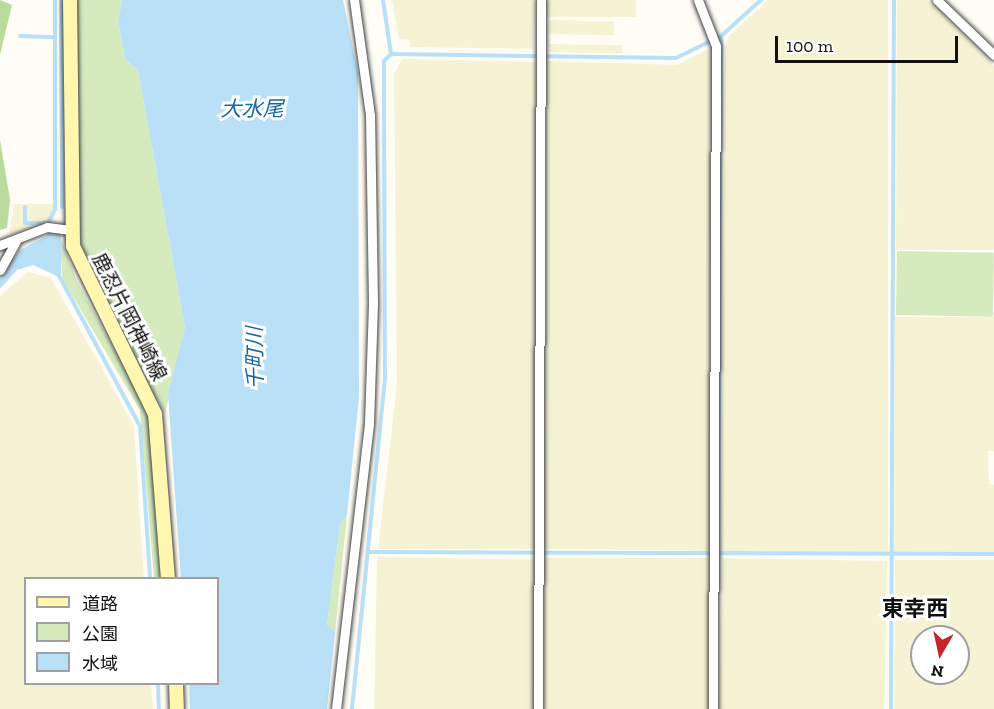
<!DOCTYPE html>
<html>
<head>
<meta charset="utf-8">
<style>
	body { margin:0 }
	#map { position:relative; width:994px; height:709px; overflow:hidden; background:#fffdf5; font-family:"Zilla Slab","Noto Sans JP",serif }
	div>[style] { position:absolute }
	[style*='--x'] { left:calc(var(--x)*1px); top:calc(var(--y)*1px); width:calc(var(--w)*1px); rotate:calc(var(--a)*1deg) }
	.farmland>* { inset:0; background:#f6f3d4; transform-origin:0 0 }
	.green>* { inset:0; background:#d5ebbd; transform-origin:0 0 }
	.forest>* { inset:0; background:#b9dc9c }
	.water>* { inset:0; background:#b9e0f7 }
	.stream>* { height:4px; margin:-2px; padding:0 2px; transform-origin:2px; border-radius:2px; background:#b9e0f7 }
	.roads { filter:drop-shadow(0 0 2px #444) drop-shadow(0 0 2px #444) }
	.minor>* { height:9px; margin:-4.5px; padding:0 4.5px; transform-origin:4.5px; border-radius:4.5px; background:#fff }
	.secondary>* { height:14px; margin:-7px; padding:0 7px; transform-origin:7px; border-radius:7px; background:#fff6b0 }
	span { translate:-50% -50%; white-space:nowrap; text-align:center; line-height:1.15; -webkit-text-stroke:6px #fff; paint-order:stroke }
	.street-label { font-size:20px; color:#111 }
	.water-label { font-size:21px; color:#1768a6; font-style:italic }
	.quarter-label { font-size:22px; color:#111; font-weight:700 }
	.legend { position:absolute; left:24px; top:577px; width:195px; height:108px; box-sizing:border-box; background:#fff; border:2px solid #a0a0a0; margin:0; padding:8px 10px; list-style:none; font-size:18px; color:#111 }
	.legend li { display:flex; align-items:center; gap:12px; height:30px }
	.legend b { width:30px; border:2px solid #a0a0a0 }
	.north { position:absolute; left:910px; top:625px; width:60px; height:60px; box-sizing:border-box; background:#fff; border:2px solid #a0a0a0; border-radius:50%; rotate:189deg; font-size:16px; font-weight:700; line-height:24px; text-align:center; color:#111 }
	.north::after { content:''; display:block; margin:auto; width:21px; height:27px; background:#c4262e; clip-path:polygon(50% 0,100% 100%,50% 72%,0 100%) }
	.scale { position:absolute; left:775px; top:36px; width:183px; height:27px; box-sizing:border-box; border:3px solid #111; border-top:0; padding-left:8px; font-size:18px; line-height:21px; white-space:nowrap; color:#111; -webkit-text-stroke:4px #fff; paint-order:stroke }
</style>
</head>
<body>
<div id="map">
	<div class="farmland">
		<div style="clip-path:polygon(392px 0,535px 0,534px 49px,410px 47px,409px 40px,399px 39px)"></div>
		<div style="left:547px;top:0;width:89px;height:17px"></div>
		<div style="clip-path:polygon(768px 0,888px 0,888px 552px,721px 552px,725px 53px,728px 37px)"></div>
		<div style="clip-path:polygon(897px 0,927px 0,994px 66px,994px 250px,896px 250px)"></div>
		<div style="left:549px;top:20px;width:65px;height:14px;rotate:1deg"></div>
		<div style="left:549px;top:44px;width:73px;height:8px;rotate:1deg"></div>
		<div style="clip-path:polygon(712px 47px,709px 551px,544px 549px,547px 61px,677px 65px)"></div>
		<div style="clip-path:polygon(402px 59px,537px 62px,536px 549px,378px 549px,397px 384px,394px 74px)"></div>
		<div style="clip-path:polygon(14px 204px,55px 204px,48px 222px,9px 235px)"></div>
		<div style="clip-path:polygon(28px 272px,51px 278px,134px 426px,144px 578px,26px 578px,26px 684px,151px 684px,153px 709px,0 709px,0 296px)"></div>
		<div style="clip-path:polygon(895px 317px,994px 317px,994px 451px,988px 451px,989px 484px,994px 485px,994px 552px,894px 552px)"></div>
		<div style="left:377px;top:557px;width:159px;height:153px;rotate:1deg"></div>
		<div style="left:543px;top:558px;width:166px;height:151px"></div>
		<div style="left:722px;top:558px;width:165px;height:151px;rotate:1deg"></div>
		<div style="clip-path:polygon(evenodd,895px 560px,994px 560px,994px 709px,894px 709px,895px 560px,922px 637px,958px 637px,958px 673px,922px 673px,922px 637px)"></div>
	</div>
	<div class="green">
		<div style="clip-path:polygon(62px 0,65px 0,64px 209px)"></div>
		<div style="clip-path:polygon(75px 0,122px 0,118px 22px,125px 58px,138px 71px,185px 327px,165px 414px,93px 278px,76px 227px)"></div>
		<div style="clip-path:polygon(60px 237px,77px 281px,149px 414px,161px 578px,154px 578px,140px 410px,62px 278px)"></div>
		<div style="left:897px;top:251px;width:97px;height:64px;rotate:1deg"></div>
		<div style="clip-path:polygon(347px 515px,335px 632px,327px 625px,340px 525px)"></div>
	</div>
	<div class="forest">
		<div style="clip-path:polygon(0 0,12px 5px,0 55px)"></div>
		<div style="clip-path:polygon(0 140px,10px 200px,7px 228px,0 230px)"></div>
	</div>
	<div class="water">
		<div style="clip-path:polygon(122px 0,343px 0,358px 73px,359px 397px,347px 515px,340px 525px,327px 625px,335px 632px,327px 709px,190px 709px,189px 684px,218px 684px,218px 578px,181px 578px,168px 394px,185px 327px,138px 71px,125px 58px,118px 22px)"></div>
		<div style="clip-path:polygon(50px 224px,61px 226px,61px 278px,33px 265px,17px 270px,0 289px,0 276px,20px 250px,48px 235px)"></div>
	</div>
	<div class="stream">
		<div style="--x:61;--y:0;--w:207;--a:89.7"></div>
		<div style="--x:383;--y:0;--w:55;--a:81.6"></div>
		<div style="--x:20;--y:36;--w:35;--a:2"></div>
		<div style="--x:25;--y:207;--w:16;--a:90"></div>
		<div style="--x:25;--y:223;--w:23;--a:0"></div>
		<div style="--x:48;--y:223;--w:16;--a:-63"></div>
		<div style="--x:55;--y:209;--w:209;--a:-90"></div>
		<div style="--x:58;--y:274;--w:173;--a:61.7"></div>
		<div style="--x:140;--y:426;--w:152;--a:86.2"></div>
		<div style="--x:369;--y:552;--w:625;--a:0.18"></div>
		<div style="--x:718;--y:594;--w:558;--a:-89.69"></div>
		<div style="--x:158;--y:684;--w:25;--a:88"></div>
		<div style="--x:352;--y:709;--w:330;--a:-84.3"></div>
		<div style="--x:385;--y:381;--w:320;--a:-90.2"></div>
		<div style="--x:384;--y:61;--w:10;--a:-45"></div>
		<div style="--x:391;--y:54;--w:285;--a:0.8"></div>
		<div style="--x:676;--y:58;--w:50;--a:-26.1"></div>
		<div style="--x:721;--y:36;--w:54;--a:-42"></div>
		<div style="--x:891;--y:709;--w:709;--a:-89.76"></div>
	</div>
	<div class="roads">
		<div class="minor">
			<div style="--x:698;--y:0;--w:49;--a:68.6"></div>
			<div style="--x:716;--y:46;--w:663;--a:90.26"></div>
			<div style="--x:937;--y:0;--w:79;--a:44"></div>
			<div style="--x:0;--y:245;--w:50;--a:-21"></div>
			<div style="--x:47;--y:227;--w:24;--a:7"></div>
			<div style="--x:0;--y:270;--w:33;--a:-61"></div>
			<div style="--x:336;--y:709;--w:287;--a:-83.4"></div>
			<div style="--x:369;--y:424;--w:120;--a:-88.1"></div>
			<div style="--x:373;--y:304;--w:189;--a:-90.9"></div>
			<div style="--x:370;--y:115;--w:116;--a:-97.9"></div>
			<div style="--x:538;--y:709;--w:709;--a:-89.76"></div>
		</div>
		<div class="secondary">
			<div style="--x:70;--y:0;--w:246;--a:89.3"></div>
			<div style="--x:73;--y:246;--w:187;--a:64"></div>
			<div style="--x:155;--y:414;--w:165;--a:85.5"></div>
			<div style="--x:176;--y:684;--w:25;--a:88"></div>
		</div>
	</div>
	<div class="street-label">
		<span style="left:129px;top:317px;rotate:63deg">鹿忍片岡神崎線</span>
	</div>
	<div class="water-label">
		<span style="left:252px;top:109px">大水尾</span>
		<span style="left:255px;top:358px;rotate:-91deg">千町川</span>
	</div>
	<div class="quarter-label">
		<span style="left:915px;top:609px">東幸西</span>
	</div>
	<ul class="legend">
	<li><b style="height:8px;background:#fff6b0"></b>道路</li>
	<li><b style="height:16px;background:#d5ebbd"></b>公園</li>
	<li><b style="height:16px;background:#b9e0f7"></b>水域</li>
	</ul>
	<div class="north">N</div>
	<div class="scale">100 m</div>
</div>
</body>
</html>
